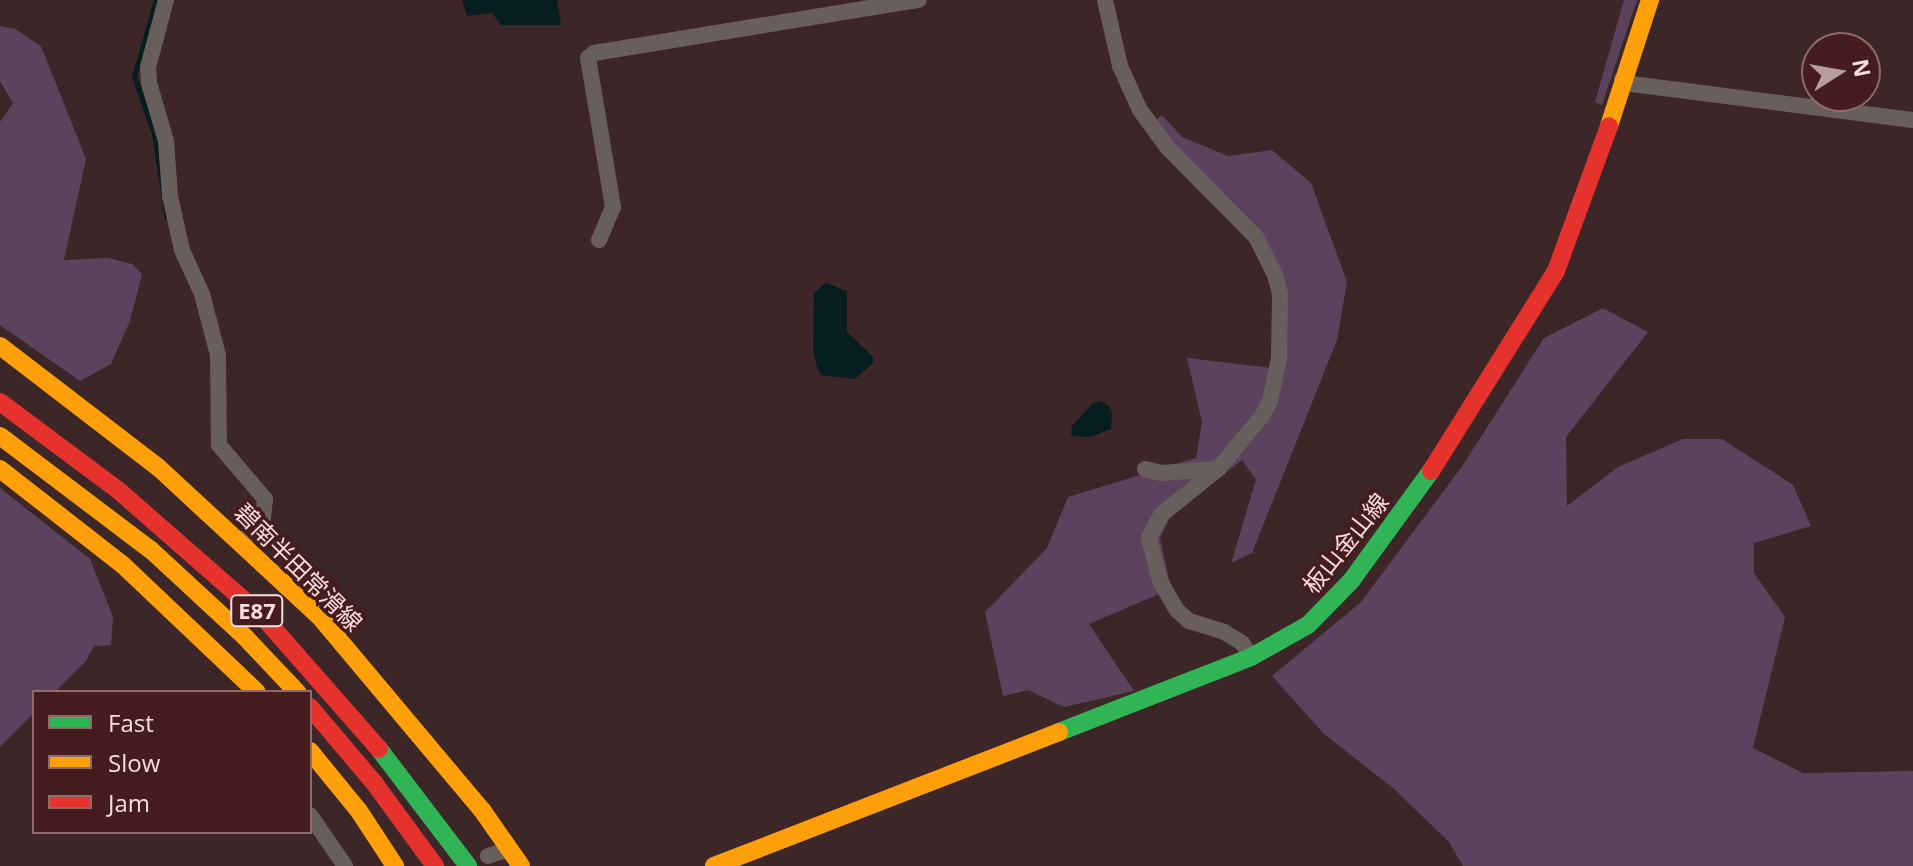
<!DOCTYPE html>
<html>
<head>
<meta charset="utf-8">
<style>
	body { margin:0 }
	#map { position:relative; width:1913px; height:866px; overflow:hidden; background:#3d2627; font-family:"Open Sans","Noto Sans JP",sans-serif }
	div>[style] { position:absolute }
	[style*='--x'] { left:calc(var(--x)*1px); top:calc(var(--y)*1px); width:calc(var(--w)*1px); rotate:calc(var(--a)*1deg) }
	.green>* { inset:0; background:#5b435d }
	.water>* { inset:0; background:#061e1f }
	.stream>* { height:5px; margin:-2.5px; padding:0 2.5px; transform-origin:2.5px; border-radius:2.5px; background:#061e1f }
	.street>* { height:16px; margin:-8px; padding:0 8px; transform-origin:8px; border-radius:8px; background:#685e5e }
	.fast>* { height:18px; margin:-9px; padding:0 9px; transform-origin:9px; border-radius:9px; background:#30b455 }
	.slow>* { height:18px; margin:-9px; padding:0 9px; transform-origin:9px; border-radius:9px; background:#ff9f0a }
	.jam>* { height:18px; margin:-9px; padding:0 9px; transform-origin:9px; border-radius:9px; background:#e5322d }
	span { translate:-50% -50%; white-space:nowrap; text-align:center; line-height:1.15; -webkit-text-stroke:7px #461d1f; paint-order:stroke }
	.shield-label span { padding:2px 6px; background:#461d1f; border:2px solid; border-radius:6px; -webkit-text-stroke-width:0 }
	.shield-label { font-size:22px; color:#fadddc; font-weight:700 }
	.street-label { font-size:24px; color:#fadddc }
	.legend { position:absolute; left:32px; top:690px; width:280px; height:144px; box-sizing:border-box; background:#461d1f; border:2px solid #8e6a6b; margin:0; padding:10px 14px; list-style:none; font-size:24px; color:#fadddc }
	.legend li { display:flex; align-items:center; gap:16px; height:40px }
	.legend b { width:40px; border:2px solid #8e6a6b }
	.north { position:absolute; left:1801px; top:32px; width:80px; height:80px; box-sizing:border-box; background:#461d1f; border:2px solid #8e6a6b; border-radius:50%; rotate:79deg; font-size:22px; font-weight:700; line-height:32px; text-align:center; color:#fadddc }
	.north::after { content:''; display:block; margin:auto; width:28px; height:36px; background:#b89d9d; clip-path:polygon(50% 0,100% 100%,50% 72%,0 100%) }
</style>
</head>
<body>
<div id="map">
	<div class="green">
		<div style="clip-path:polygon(1624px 0,1637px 0,1602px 105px,1595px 102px)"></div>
		<div style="clip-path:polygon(0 26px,15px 29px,41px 46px,86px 159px,64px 260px,108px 258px,132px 264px,142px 274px,130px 321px,111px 364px,80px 381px,0 325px,0 122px,13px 103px,0 81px)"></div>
		<div style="clip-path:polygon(1162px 115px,1182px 137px,1228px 156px,1272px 150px,1311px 183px,1347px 282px,1337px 340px,1252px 553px,1231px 563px,1256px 480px,1242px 460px,1171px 515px,1160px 538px,1171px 589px,1089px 624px,1134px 691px,1064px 707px,1028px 690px,1003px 696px,985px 612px,1047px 548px,1068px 497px,1196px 458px,1202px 422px,1187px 358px,1281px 369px,1281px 281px,1155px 121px)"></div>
		<div style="clip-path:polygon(1603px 308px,1648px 332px,1566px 437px,1567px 506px,1618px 467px,1683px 439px,1722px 439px,1793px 485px,1811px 526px,1754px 543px,1754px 573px,1785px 617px,1753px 748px,1803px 773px,1913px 771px,1913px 866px,1463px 866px,1449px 842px,1394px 789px,1323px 733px,1272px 676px,1361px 602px,1463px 465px,1544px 338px)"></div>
		<div style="clip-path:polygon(0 488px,90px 559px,113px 617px,111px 645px,94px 646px,86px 661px,55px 692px,34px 692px,34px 713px,0 747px)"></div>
	</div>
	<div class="water">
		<div style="clip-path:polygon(462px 0,557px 0,561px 25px,501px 25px,492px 13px,467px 16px)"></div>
		<div style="clip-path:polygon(826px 283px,847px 291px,847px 332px,873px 357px,873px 363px,855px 379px,821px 375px,817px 367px,813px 349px,814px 293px)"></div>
		<div style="clip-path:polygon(1100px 401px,1109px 406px,1112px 413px,1111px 429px,1090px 437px,1071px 436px,1072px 426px,1093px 403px)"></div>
	</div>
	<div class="stream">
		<div style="--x:156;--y:0;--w:79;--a:106.1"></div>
		<div style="--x:134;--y:76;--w:61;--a:71"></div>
		<div style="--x:154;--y:134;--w:85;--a:81.2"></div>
	</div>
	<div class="street">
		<div style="--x:166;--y:0;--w:69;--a:105"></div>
		<div style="--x:148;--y:67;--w:16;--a:86"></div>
		<div style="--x:149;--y:83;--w:60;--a:73.7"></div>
		<div style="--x:166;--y:141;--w:55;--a:85.8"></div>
		<div style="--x:170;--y:196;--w:55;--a:77.5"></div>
		<div style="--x:182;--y:250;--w:48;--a:65.6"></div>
		<div style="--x:202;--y:294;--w:63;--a:75.3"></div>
		<div style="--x:218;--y:355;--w:90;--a:89.4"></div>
		<div style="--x:219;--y:445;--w:71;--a:49.6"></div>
		<div style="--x:265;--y:499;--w:19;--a:96"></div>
		<div style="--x:263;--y:518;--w:31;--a:132"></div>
		<div style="--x:1105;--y:0;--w:68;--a:77.2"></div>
		<div style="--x:1120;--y:66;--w:48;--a:65.6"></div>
		<div style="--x:1140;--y:110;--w:46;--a:53.9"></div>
		<div style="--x:1167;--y:147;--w:127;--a:45.3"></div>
		<div style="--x:1256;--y:237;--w:42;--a:63.4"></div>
		<div style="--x:1275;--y:275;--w:20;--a:75"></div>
		<div style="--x:1280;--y:294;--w:64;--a:90.9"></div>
		<div style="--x:1279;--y:358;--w:44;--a:101.8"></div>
		<div style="--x:1270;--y:401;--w:17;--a:118"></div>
		<div style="--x:1262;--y:416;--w:69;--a:129.7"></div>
		<div style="--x:1218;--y:469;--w:73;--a:141.1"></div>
		<div style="--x:1161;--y:515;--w:26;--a:118"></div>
		<div style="--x:1149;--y:538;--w:44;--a:75.7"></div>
		<div style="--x:1160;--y:581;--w:34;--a:60"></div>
		<div style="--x:1177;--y:610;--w:16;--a:43"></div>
		<div style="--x:1189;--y:621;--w:37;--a:17"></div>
		<div style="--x:1224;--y:632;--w:21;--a:31"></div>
		<div style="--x:1242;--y:643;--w:17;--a:57"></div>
		<div style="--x:1622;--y:79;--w:11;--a:27"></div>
		<div style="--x:1632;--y:84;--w:283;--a:7.3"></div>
		<div style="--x:599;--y:240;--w:36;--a:-67"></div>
		<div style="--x:613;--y:207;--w:151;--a:-99.5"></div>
		<div style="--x:588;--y:58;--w:8;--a:-40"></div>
		<div style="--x:594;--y:53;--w:329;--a:-9.3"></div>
		<div style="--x:1145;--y:469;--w:16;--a:14"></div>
		<div style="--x:1161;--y:473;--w:57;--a:-4"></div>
		<div style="--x:310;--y:815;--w:62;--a:55.5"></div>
		<div style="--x:488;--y:856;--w:22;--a:-18"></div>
	</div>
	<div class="fast">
		<div style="--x:1059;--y:732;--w:206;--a:-21.3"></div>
		<div style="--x:1251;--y:657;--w:65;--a:-29.3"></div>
		<div style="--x:1308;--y:625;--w:62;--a:-45.7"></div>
		<div style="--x:1351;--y:581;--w:136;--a:-54"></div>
		<div style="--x:379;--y:749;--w:147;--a:52.7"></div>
	</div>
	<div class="slow">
		<div style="--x:1609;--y:126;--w:133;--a:-72"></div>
		<div style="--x:0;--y:346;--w:200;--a:37.5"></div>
		<div style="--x:159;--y:468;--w:218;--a:42.8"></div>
		<div style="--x:319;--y:616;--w:253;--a:50"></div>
		<div style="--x:482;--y:810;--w:68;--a:55.1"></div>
		<div style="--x:0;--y:436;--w:189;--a:37.1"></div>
		<div style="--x:151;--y:550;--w:128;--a:42.8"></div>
		<div style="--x:245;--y:637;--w:76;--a:46.6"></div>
		<div style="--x:0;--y:469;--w:157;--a:38"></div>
		<div style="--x:124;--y:566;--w:183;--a:43.5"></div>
		<div style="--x:310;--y:751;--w:77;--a:50.8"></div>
		<div style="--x:359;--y:811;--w:66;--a:56.8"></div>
		<div style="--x:714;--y:866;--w:370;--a:-21.2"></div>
	</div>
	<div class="jam">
		<div style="--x:0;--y:402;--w:147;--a:36.7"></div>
		<div style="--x:118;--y:490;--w:194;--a:41.2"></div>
		<div style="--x:264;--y:618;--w:174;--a:48.7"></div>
		<div style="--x:1431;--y:471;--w:236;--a:-58"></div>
		<div style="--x:1556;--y:271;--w:154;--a:-69.9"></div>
		<div style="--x:310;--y:707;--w:101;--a:49.8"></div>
		<div style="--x:375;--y:784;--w:102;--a:53.8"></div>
	</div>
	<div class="shield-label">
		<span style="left:257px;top:611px">E87</span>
	</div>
	<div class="street-label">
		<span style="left:1345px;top:543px;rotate:-51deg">板山金山線</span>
		<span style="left:299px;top:567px;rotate:45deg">碧南半田常滑線</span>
	</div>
	<ul class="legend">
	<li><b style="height:10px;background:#30b455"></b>Fast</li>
	<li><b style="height:10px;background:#ff9f0a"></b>Slow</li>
	<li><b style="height:10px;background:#e5322d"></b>Jam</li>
	</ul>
	<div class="north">N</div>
</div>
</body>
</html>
